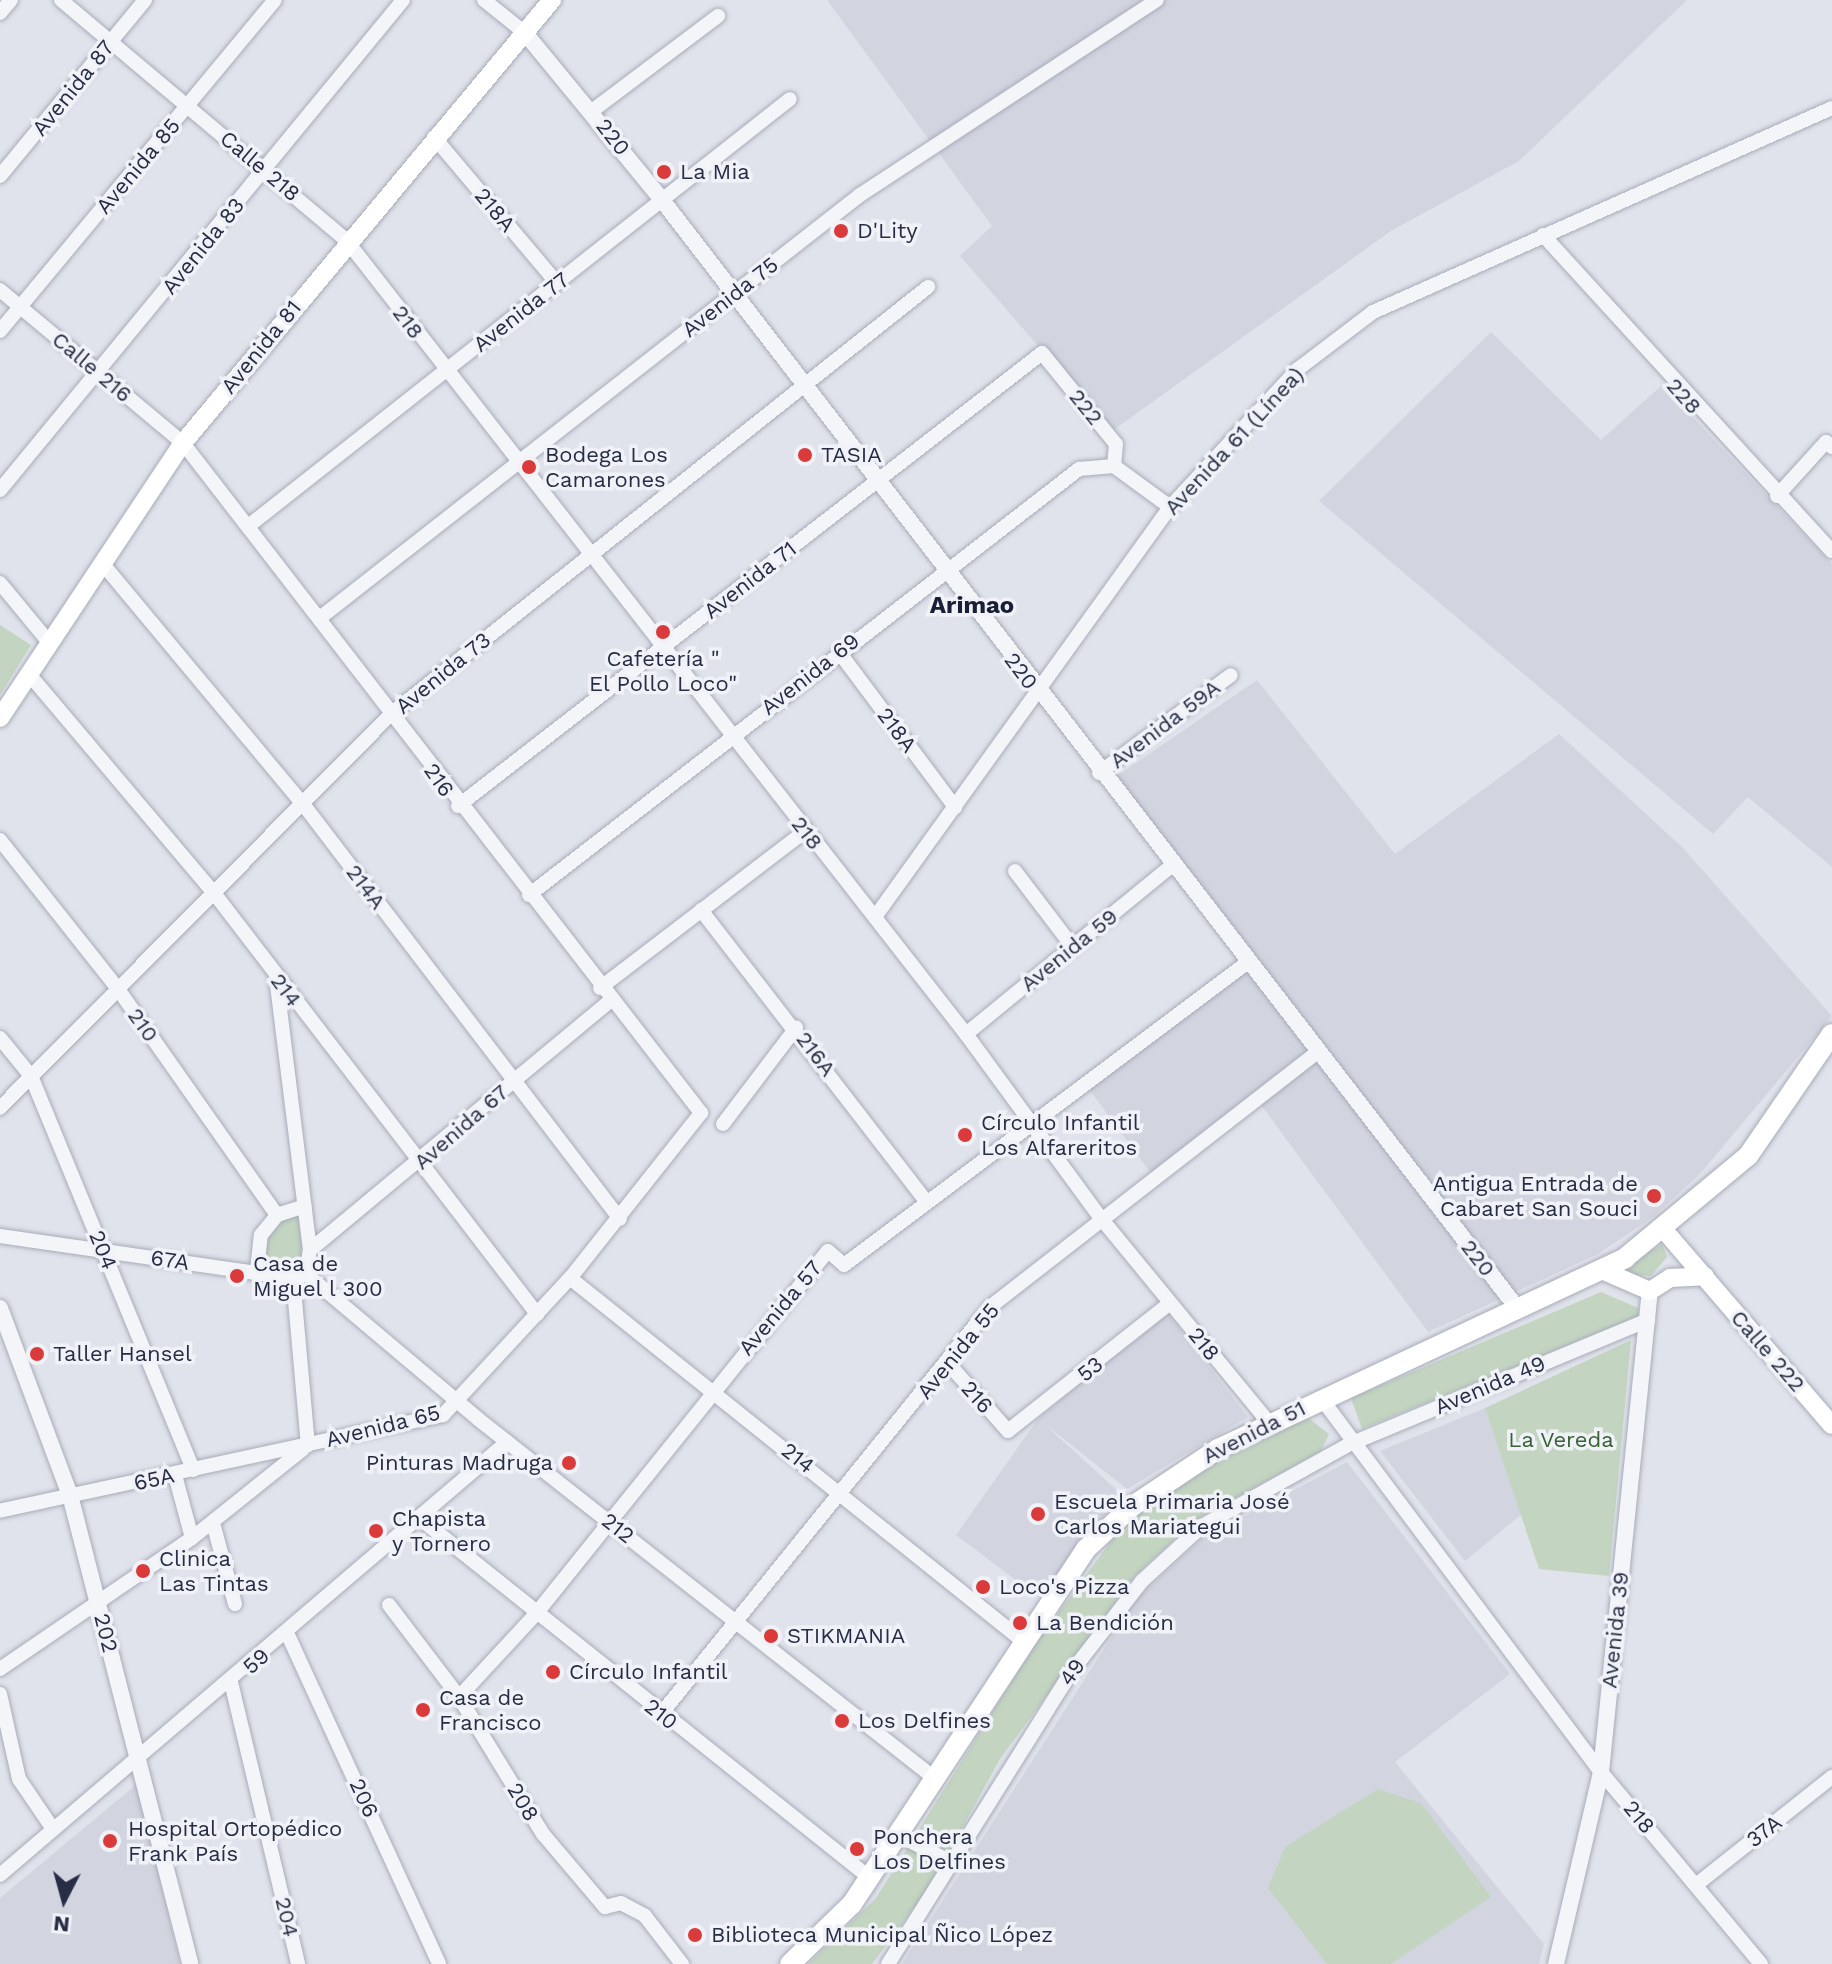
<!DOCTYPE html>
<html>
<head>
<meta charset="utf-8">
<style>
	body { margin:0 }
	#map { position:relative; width:1832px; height:1964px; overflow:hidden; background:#e0e3eb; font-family:"Work Sans",sans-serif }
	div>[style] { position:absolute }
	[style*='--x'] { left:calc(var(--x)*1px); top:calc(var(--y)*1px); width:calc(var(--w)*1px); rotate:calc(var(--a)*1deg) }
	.built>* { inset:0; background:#d2d5e0 }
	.green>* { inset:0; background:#c3d5c1 }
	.roads { filter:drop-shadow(0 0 2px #a8acb9) drop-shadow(0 0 2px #a8acb9) }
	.minor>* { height:14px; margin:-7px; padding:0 7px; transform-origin:7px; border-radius:7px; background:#f4f5f8 }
	.tertiary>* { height:16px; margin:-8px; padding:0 8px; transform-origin:8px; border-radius:8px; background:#f4f5f8 }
	.secondary>* { height:18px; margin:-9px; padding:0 9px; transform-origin:9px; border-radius:9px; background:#fff }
	.primary>* { height:20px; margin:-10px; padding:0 10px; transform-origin:10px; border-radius:10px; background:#fff }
	.dots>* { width:22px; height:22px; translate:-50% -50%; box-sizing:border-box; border:4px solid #f0f2f8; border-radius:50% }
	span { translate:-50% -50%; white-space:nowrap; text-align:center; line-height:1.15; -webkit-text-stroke:7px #f0f2f8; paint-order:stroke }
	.street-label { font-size:22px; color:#272d44 }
	.poi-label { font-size:22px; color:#272d44 }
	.left { translate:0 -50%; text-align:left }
	.right { translate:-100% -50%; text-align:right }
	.park-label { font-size:22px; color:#356133 }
	.neighbourhood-label { font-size:24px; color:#191f35; font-weight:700 }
	.north { position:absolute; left:24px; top:1860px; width:80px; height:80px; -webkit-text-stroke:6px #f0f2f8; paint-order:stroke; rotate:186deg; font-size:22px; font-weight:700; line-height:32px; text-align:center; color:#272d44 }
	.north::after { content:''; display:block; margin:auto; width:28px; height:36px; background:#272d44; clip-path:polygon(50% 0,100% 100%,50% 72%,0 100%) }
</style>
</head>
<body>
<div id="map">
	<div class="built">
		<div style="clip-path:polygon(827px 0,1687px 0,1519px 161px,1391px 231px,1112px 431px,960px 256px,992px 226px)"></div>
		<div style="clip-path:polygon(1491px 332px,1601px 440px,1662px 385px,1832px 564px,1832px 867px,1748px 797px,1713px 834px,1319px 501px)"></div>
		<div style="clip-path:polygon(1257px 680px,1395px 854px,1559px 734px,1682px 847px,1832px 1016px,1700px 1174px,1653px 1217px,1598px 1254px,1428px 1332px,1256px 1098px,1153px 1176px,1089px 1089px,1257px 960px,1111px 780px)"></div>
		<div style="clip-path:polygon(1166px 1311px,1248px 1417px,1127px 1489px,1041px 1421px,1121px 1494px,1041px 1599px,956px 1535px,1038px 1419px)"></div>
		<div style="clip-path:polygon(1485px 1408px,1522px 1514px,1465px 1561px,1380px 1451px)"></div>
		<div style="clip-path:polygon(1347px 1462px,1510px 1674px,1395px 1762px,1544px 1944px,1539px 1964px,902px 1964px,1136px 1599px,1203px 1538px)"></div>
		<div style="clip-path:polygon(137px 1784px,180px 1964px,0 1964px,0 1898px)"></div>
	</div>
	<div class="green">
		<div style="clip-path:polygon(0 625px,31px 645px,0 695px)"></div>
		<div style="clip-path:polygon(299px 1216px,304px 1261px,288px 1270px,265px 1263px,265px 1238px,280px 1220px)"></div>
		<div style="clip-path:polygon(1662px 1244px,1667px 1257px,1651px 1276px,1627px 1274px,1629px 1264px)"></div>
		<div style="clip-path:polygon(1601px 1292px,1638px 1308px,1639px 1316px,1362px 1429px,1351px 1398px)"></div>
		<div style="clip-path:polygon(1631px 1340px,1609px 1576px,1539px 1569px,1485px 1408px)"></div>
		<div style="clip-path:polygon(1307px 1417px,1329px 1434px,1321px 1451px,1195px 1520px,1134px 1577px,1000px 1759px,929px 1888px,872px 1964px,808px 1964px,876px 1898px,1032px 1649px,1117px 1533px,1178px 1482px)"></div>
		<div style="clip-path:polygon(1378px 1789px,1421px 1803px,1491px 1897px,1391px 1964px,1327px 1964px,1268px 1888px,1285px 1847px)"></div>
	</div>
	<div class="roads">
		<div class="minor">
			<div style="--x:61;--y:0;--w:374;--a:40.1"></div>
			<div style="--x:347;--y:241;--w:1006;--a:52.03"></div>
			<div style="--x:966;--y:1034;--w:227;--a:53.8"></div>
			<div style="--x:1100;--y:1217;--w:266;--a:50.6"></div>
			<div style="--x:484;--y:0;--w:53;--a:38.8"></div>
			<div style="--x:0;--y:13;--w:17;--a:-50"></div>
			<div style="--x:592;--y:111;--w:158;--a:-37"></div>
			<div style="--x:434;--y:137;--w:191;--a:49.9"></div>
			<div style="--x:0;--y:176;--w:228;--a:-50.5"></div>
			<div style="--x:1543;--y:235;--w:428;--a:47.6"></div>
			<div style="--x:0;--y:290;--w:239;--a:39.9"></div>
			<div style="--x:183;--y:443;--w:847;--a:52.29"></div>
			<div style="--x:701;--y:1113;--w:211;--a:128.4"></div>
			<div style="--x:570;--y:1278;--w:187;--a:132.8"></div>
			<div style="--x:443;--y:1415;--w:453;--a:167.8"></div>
			<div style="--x:0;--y:331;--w:430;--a:-50.3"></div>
			<div style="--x:0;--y:490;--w:634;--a:-50.56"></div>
			<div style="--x:1777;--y:496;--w:73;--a:-47.8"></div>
			<div style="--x:1826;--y:442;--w:8;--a:40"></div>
			<div style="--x:251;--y:524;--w:686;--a:-38.26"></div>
			<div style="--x:102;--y:563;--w:314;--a:50.2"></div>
			<div style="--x:303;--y:804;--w:522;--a:52.63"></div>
			<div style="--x:0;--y:583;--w:75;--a:50.4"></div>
			<div style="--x:321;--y:617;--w:685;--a:-38.06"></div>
			<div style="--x:860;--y:195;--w:355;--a:-33.3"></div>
			<div style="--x:839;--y:652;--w:194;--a:53.2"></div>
			<div style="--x:28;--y:673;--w:288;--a:49.8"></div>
			<div style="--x:214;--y:893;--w:531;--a:52.5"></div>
			<div style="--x:1099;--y:773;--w:164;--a:-36.6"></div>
			<div style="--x:458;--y:806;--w:739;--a:-37.8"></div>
			<div style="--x:1042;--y:353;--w:117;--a:50.9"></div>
			<div style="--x:1116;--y:444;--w:22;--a:95"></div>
			<div style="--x:0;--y:840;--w:190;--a:51.6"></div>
			<div style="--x:118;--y:989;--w:276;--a:54.9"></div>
			<div style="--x:1015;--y:871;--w:96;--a:52.7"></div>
			<div style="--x:529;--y:895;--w:696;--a:-37.76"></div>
			<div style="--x:1079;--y:469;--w:35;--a:-5"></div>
			<div style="--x:1114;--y:466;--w:69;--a:36.2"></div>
			<div style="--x:701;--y:910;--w:369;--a:52.3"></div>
			<div style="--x:875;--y:917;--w:505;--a:-54.26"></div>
			<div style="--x:1170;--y:507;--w:188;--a:-47.2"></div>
			<div style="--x:1298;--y:369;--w:94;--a:-37.2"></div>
			<div style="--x:1373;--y:312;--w:502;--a:-23.96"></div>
			<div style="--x:600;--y:988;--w:258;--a:-37.4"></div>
			<div style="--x:966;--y:1034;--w:265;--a:-39.3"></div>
			<div style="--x:0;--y:1038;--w:49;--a:50.8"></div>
			<div style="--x:31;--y:1076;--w:426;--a:67.6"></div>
			<div style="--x:0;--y:1108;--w:556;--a:-45.22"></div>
			<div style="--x:392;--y:713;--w:685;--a:-38.48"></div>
			<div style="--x:723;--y:1124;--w:121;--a:-52.8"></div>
			<div style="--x:0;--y:1236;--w:296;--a:8.2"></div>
			<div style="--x:293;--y:1278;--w:14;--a:-17"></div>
			<div style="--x:306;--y:1274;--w:24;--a:-81"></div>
			<div style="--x:310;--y:1250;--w:274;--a:-97.1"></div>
			<div style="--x:310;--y:1250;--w:390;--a:-39.7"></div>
			<div style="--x:257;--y:1271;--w:36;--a:-84"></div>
			<div style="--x:261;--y:1235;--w:26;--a:-51"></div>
			<div style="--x:277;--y:1215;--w:29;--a:-18"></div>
			<div style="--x:306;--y:1274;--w:225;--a:40.1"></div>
			<div style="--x:478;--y:1419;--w:579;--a:38.2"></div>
			<div style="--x:293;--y:1278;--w:168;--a:84.9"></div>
			<div style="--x:570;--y:1278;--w:580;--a:38.71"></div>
			<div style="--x:947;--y:1362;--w:92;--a:48.5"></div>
			<div style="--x:1008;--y:1431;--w:206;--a:-38.3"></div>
			<div style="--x:1321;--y:1398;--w:467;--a:53.2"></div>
			<div style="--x:1601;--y:1772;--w:250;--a:50.2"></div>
			<div style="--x:175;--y:1475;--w:65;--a:74.9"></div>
			<div style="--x:418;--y:1517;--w:578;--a:38.61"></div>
			<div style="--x:213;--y:1523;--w:84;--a:74.8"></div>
			<div style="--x:389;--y:1605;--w:116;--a:52.7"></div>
			<div style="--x:459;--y:1697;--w:161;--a:58.5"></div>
			<div style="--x:543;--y:1834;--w:96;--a:49.7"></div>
			<div style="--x:605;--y:1907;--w:16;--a:-14"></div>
			<div style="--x:621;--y:1903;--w:27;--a:28"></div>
			<div style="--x:645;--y:1916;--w:61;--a:52.4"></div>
			<div style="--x:287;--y:1633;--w:364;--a:65.3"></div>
			<div style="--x:0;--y:1669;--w:232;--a:-34.3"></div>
			<div style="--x:192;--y:1538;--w:142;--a:-38.7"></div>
			<div style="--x:231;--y:1682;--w:290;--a:76.6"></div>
			<div style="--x:0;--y:1694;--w:87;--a:77.4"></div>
			<div style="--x:19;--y:1779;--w:60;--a:55.8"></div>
			<div style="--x:459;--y:1697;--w:112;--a:-47.2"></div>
			<div style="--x:535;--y:1615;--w:467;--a:-51.2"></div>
			<div style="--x:828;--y:1251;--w:21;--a:41"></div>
			<div style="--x:844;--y:1265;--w:505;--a:-36.87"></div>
			<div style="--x:661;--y:1714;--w:523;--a:-51.05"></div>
			<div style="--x:990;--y:1307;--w:415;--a:-37.9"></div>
			<div style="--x:900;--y:1836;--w:59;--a:27"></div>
			<div style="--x:0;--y:1875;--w:667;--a:-40.5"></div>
			<div style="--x:1696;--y:1885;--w:174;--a:-38.5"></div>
			<div style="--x:888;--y:1964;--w:346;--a:-57.9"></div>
			<div style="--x:1072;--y:1671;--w:114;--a:-52.1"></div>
			<div style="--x:1142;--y:1581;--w:81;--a:-42.5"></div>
			<div style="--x:1202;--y:1526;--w:169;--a:-29"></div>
			<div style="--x:1350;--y:1444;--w:323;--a:-22.6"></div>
		</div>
		<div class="tertiary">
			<div style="--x:525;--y:33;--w:216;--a:50.6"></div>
			<div style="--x:662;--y:200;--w:1400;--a:52.34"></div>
			<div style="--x:0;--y:1308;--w:200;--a:69.5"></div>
			<div style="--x:70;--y:1495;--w:484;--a:75.6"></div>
			<div style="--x:1556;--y:1964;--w:197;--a:-76.8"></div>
			<div style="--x:1601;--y:1772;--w:483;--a:-84.2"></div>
		</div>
		<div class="secondary">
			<div style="--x:0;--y:718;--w:330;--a:-56.4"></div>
			<div style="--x:183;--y:443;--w:577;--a:-50.21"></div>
			<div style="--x:1664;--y:1230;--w:257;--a:49.3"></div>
			<div style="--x:1604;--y:1271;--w:50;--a:23.5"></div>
			<div style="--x:1650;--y:1291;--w:24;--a:-33"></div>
			<div style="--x:1670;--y:1278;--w:35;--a:-3"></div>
		</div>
		<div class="primary">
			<div style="--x:790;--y:1964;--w:86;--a:-44.1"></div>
			<div style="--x:852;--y:1904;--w:425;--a:-56.6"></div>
			<div style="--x:1086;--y:1549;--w:62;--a:-43"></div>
			<div style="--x:1131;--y:1507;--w:105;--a:-33.7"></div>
			<div style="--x:1218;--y:1449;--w:450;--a:-25.1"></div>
			<div style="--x:1625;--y:1258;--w:160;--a:-39.7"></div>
			<div style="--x:1748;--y:1156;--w:148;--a:-55.5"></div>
		</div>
	</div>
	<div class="dots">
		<div style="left:664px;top:172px;background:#db3a3b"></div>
		<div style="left:841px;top:231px;background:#db3a3b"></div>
		<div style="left:805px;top:455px;background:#db3a3b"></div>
		<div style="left:529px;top:467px;background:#db3a3b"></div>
		<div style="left:663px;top:632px;background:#db3a3b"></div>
		<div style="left:965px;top:1135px;background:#db3a3b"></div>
		<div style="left:1654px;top:1196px;background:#db3a3b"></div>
		<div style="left:237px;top:1276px;background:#db3a3b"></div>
		<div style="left:37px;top:1354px;background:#db3a3b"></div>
		<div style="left:569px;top:1463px;background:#db3a3b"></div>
		<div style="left:1038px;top:1514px;background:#db3a3b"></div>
		<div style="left:376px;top:1531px;background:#db3a3b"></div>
		<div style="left:143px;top:1571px;background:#db3a3b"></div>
		<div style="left:983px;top:1587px;background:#db3a3b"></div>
		<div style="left:1020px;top:1623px;background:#db3a3b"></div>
		<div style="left:771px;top:1636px;background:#db3a3b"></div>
		<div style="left:553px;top:1672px;background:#db3a3b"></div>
		<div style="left:423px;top:1710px;background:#db3a3b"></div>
		<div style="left:842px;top:1721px;background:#db3a3b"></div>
		<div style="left:110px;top:1841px;background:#db3a3b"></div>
		<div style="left:857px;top:1849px;background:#db3a3b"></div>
		<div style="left:695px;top:1935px;background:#db3a3b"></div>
	</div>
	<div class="street-label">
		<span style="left:73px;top:88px;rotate:-51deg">Avenida 87</span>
		<span style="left:613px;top:137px;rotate:52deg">220</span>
		<span style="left:138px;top:166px;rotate:-50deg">Avenida 85</span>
		<span style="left:260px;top:166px;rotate:40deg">Calle 218</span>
		<span style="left:495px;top:210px;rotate:50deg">218A</span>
		<span style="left:203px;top:246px;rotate:-51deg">Avenida 83</span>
		<span style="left:730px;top:297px;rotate:-38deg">Avenida 75</span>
		<span style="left:521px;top:312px;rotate:-38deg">Avenida 77</span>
		<span style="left:408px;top:322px;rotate:53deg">218</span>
		<span style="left:261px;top:347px;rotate:-51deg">Avenida 81</span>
		<span style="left:92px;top:367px;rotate:40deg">Calle 216</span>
		<span style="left:1684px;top:396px;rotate:48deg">228</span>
		<span style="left:1086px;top:407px;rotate:51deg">222</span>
		<span style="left:1234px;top:441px;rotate:-47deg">Avenida 61 (Línea)</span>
		<span style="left:750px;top:580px;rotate:-38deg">Avenida 71</span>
		<span style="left:1021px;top:671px;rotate:53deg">220</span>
		<span style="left:443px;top:673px;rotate:-39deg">Avenida 73</span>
		<span style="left:810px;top:674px;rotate:-38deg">Avenida 69</span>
		<span style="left:1165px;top:724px;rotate:-37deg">Avenida 59A</span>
		<span style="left:897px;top:730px;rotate:53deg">218A</span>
		<span style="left:439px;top:780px;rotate:55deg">216</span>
		<span style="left:807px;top:833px;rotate:52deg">218</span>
		<span style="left:366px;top:887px;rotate:53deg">214A</span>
		<span style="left:1069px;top:950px;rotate:-39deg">Avenida 59</span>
		<span style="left:286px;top:990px;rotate:53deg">214</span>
		<span style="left:143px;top:1025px;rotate:55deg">210</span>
		<span style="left:816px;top:1054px;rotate:53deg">216A</span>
		<span style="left:461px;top:1127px;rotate:-41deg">Avenida 67</span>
		<span style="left:103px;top:1250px;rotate:68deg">204</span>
		<span style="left:1478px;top:1258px;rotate:52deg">220</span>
		<span style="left:170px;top:1260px;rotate:8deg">67A</span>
		<span style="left:780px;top:1308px;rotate:-50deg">Avenida 57</span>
		<span style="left:1204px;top:1344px;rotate:51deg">218</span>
		<span style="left:958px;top:1351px;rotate:-51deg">Avenida 55</span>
		<span style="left:1768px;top:1351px;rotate:49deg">Calle 222</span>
		<span style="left:1090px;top:1369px;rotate:-39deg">53</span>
		<span style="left:1490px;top:1385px;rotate:-23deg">Avenida 49</span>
		<span style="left:977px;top:1397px;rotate:48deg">216</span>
		<span style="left:383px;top:1426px;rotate:-14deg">Avenida 65</span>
		<span style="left:1254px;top:1432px;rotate:-27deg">Avenida 51</span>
		<span style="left:798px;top:1458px;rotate:38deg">214</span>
		<span style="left:154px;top:1479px;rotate:-12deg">65A</span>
		<span style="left:618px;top:1528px;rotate:38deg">212</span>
		<span style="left:1615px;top:1630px;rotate:-84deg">Avenida 39</span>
		<span style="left:106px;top:1633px;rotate:76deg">202</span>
		<span style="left:256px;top:1661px;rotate:-42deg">59</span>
		<span style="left:1072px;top:1672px;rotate:-55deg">49</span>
		<span style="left:661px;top:1714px;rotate:38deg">210</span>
		<span style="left:364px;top:1798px;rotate:65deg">206</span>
		<span style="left:523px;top:1802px;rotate:59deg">208</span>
		<span style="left:1639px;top:1817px;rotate:50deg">218</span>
		<span style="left:1764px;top:1831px;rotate:-38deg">37A</span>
		<span style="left:287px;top:1917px;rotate:77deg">204</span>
	</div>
	<div class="poi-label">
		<span class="left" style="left:680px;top:172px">La Mia</span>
		<span class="left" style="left:857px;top:231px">D'Lity</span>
		<span class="left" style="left:545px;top:467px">Bodega Los<br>Camarones</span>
		<span class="left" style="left:821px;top:455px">TASIA</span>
		<span style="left:663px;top:671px">Cafetería "<br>El Pollo Loco"</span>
		<span class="left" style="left:981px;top:1135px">Círculo Infantil<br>Los Alfareritos</span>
		<span class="right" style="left:1638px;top:1196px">Antigua Entrada de<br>Cabaret San Souci</span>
		<span class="left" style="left:253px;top:1276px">Casa de<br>Miguel l 300</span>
		<span class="left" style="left:53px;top:1354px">Taller Hansel</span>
		<span class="right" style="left:553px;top:1463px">Pinturas Madruga</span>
		<span class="left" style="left:1054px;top:1514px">Escuela Primaria José<br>Carlos Mariategui</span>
		<span class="left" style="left:392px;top:1531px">Chapista<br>y Tornero</span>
		<span class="left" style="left:159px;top:1571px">Clinica<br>Las Tintas</span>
		<span class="left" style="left:999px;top:1587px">Loco's Pizza</span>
		<span class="left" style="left:1036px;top:1623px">La Bendición</span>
		<span class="left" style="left:787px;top:1636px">STIKMANIA</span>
		<span class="left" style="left:569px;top:1672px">Círculo Infantil</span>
		<span class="left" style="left:439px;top:1710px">Casa de<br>Francisco</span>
		<span class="left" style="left:858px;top:1721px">Los Delfines</span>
		<span class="left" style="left:128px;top:1841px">Hospital Ortopédico<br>Frank País</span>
		<span class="left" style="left:873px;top:1849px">Ponchera<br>Los Delfines</span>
		<span class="left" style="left:711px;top:1935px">Biblioteca Municipal Ñico López</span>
	</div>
	<div class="park-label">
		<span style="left:1561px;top:1440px">La Vereda</span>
	</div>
	<div class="neighbourhood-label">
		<span style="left:972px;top:606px">Arimao</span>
	</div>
	<div class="north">N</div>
</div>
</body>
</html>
